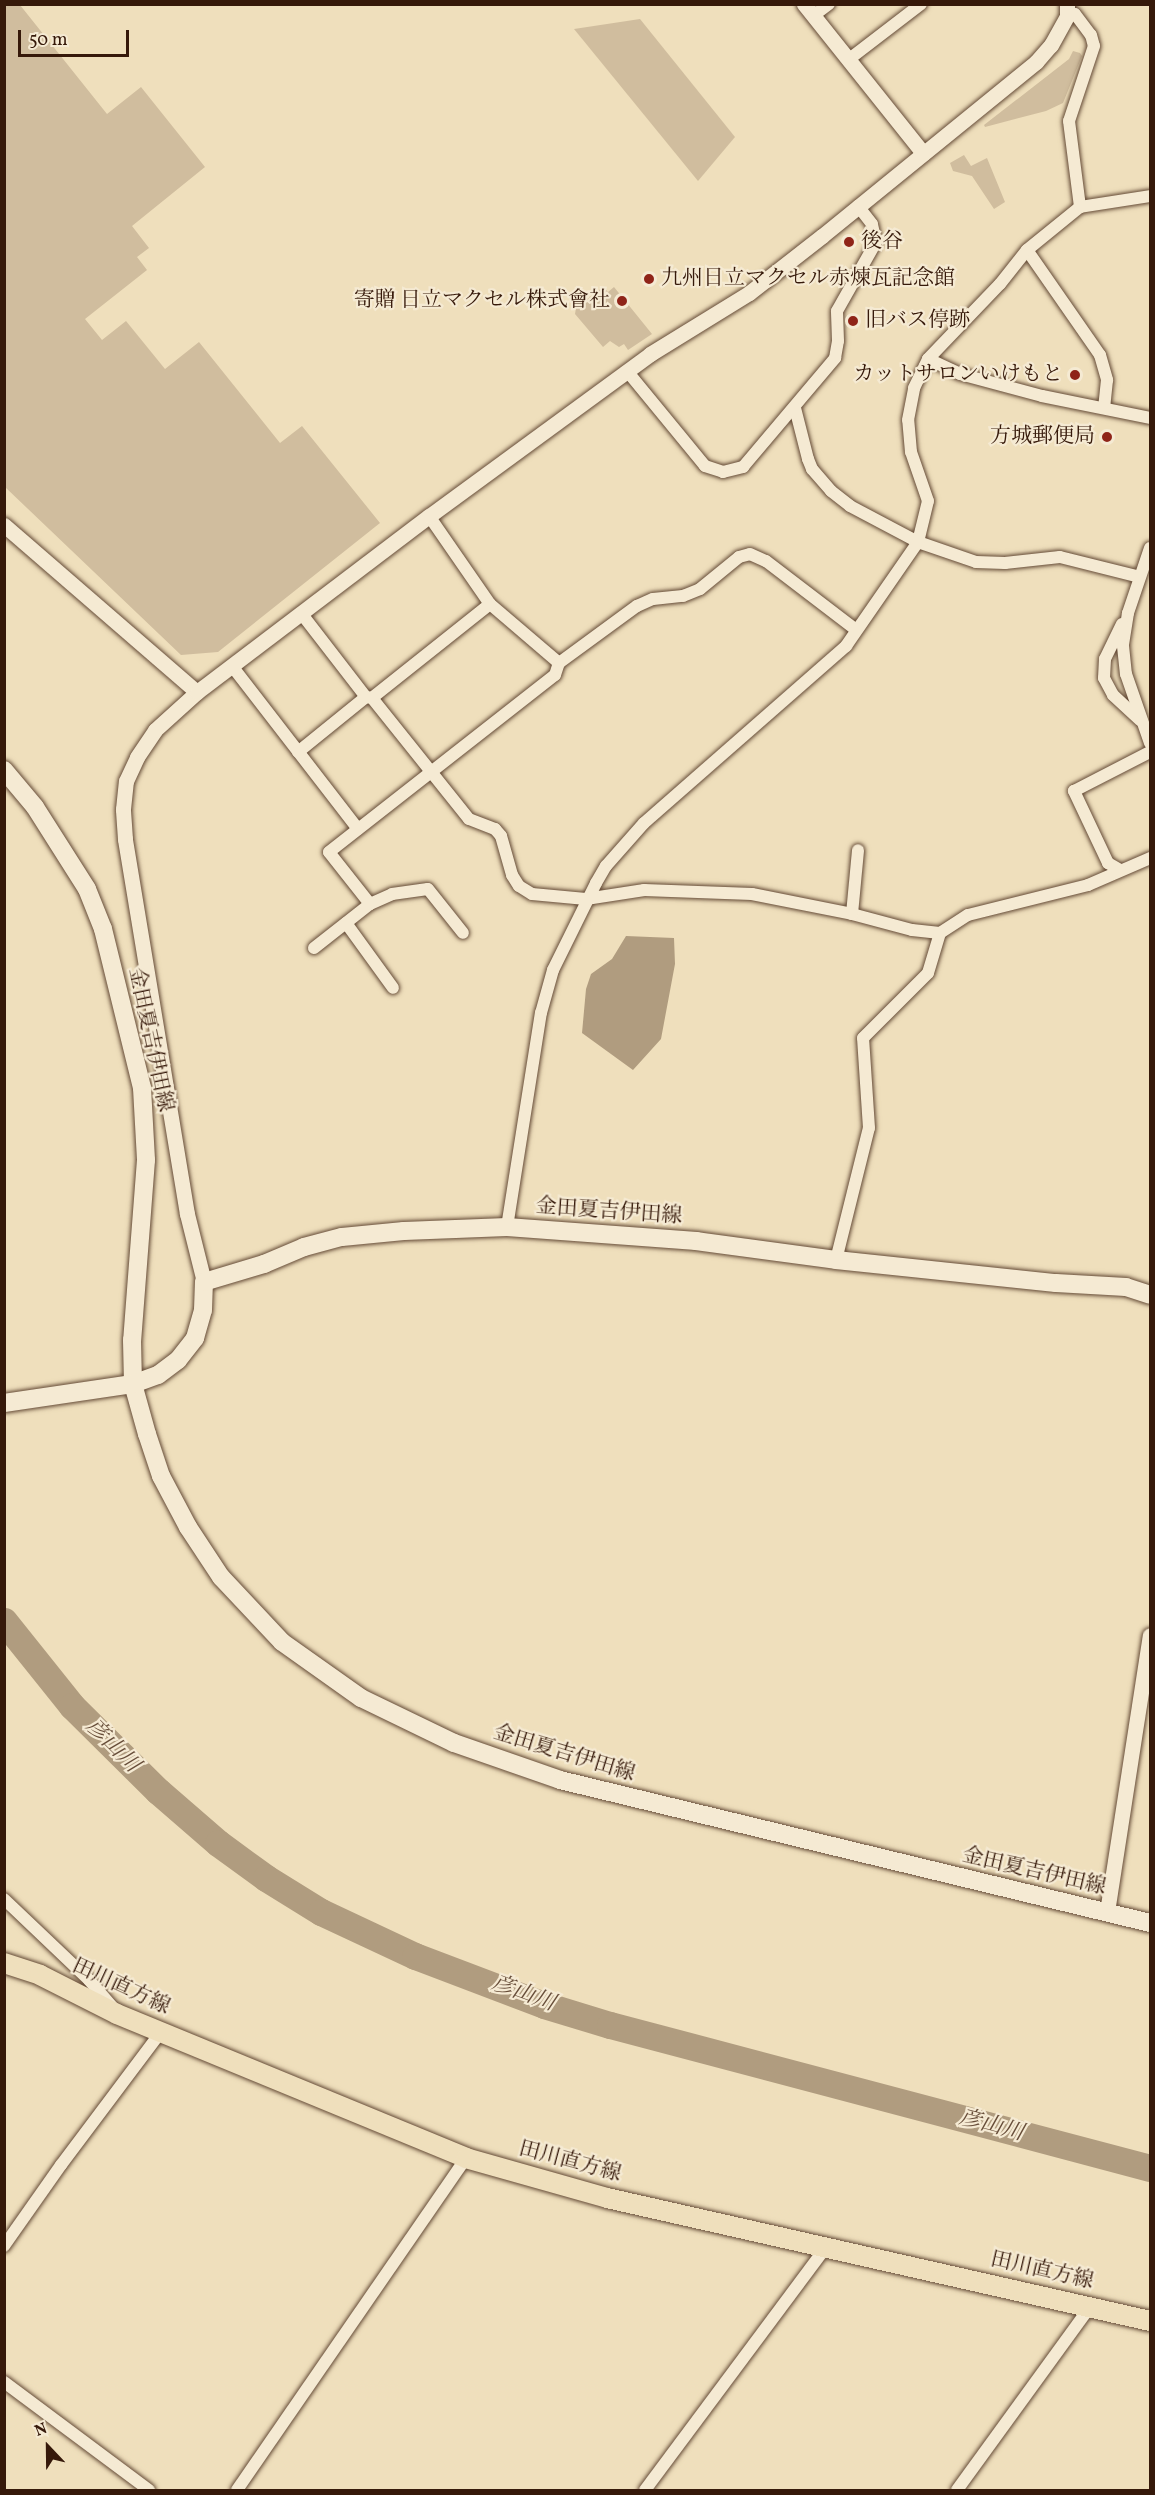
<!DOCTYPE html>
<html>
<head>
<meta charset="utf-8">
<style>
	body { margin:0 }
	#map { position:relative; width:1155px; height:2495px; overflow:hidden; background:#efdfbc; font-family:Vollkorn,"Noto Serif JP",serif }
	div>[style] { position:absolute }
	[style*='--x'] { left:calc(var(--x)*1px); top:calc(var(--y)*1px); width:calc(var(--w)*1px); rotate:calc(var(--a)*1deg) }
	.green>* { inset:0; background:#d0bd9e }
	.water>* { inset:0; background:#b09c7f }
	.river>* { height:27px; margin:-13.5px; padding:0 13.5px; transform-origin:13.5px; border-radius:13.5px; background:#b09c7f }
	.roads { filter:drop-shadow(0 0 2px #644a36) drop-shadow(0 0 2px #644a36) }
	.minor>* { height:12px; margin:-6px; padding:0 6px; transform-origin:6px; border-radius:6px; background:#f5ead3 }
	.tertiary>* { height:15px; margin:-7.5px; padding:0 7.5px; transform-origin:7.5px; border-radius:7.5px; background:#f5ead3 }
	.secondary>* { height:18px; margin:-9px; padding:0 9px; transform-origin:9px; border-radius:9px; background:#f5ead3 }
	.primary>* { height:20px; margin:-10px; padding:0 10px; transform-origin:10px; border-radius:10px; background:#efdfbc }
	.dots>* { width:16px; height:16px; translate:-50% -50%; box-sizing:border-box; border:3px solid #f5ead3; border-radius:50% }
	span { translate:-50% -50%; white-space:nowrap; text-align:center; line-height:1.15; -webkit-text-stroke:4.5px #f5ead3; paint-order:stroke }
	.poi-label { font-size:21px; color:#36190a }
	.left { translate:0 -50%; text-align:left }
	.right { translate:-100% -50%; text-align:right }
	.street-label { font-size:21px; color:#36190a }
	.water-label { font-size:22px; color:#674d39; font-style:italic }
	.frame { position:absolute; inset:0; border:6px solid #36190a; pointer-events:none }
	.north { position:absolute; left:18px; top:2417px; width:60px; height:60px; -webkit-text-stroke:4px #f5ead3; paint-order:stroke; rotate:338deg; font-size:16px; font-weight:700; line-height:24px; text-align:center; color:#36190a }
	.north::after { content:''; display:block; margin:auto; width:21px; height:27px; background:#36190a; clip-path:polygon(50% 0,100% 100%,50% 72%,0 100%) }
	.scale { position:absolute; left:18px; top:30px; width:111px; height:27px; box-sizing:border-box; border:3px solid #36190a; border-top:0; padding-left:8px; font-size:18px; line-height:21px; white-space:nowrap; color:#36190a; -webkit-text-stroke:4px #f5ead3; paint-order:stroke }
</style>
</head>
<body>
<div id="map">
	<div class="green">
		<div style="clip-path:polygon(4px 5px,20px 5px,107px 114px,141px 87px,205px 167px,132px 226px,149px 248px,137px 257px,147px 270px,85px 319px,102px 340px,126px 321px,165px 369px,199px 342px,280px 443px,302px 426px,380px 523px,218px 652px,181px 655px,5px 487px)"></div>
		<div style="clip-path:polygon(640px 19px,735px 137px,698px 181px,574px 29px)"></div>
		<div style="clip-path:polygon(1073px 51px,1080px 53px,1082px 56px,1063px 103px,1046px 111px,985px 127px,984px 125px,1069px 59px)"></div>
		<div style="clip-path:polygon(964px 155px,971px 166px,987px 158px,1005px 202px,994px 209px,972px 176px,953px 171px,950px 163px)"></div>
		<div style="clip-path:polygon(603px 287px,608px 292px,614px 287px,652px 334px,628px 350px,624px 344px,619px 347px,610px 341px,603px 347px,575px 314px,576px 308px)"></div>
	</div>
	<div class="water">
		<div style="clip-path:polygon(626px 936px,674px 938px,675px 964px,661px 1039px,633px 1070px,582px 1033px,586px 989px,591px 974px,612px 959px)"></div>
	</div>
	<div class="river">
		<div style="--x:4;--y:1621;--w:109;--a:51.3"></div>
		<div style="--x:72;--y:1706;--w:121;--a:44.7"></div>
		<div style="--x:158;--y:1791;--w:79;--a:40.9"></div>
		<div style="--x:218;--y:1843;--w:59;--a:36.1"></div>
		<div style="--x:266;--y:1878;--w:65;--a:31.7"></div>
		<div style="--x:321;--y:1912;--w:104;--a:25.1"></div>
		<div style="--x:415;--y:1956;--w:138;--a:20.8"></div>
		<div style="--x:544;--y:2005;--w:69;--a:16.9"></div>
		<div style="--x:610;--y:2025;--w:559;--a:14.83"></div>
	</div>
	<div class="roads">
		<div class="minor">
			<div style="--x:813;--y:16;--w:20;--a:-37"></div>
			<div style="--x:1067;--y:16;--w:8;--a:-14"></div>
			<div style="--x:1075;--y:14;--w:26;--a:53"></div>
			<div style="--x:1091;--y:35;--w:11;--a:75"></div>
			<div style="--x:1094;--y:46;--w:79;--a:108.4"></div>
			<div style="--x:1069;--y:121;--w:87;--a:82.7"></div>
			<div style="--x:848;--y:60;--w:92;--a:-37.5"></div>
			<div style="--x:1027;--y:250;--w:128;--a:55.2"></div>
			<div style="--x:1100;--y:355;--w:26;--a:74"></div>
			<div style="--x:1107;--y:380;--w:28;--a:96"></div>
			<div style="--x:928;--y:359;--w:35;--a:25"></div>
			<div style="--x:960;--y:374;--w:85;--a:15"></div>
			<div style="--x:1042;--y:396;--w:110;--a:11.5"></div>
			<div style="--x:627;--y:371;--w:123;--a:50.6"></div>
			<div style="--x:705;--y:466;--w:19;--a:18"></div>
			<div style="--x:723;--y:472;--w:21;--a:-14"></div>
			<div style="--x:743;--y:467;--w:143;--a:-49.8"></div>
			<div style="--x:835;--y:358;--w:17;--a:-80"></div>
			<div style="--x:838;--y:341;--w:30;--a:-92"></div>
			<div style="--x:837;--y:311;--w:79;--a:-60.5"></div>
			<div style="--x:876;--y:242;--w:18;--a:-103"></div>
			<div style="--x:872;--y:224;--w:23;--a:-128"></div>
			<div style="--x:795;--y:408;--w:53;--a:75.7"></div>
			<div style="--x:808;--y:459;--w:11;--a:68"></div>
			<div style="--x:812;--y:469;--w:29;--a:49"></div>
			<div style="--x:831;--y:491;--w:24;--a:38"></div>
			<div style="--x:850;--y:506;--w:77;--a:27.9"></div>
			<div style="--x:918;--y:542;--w:61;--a:19"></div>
			<div style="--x:976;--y:562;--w:29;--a:2"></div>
			<div style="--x:1005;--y:563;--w:55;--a:-6.2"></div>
			<div style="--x:1060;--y:557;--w:82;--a:14"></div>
			<div style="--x:429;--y:516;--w:107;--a:55.3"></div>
			<div style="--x:490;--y:604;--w:91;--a:40.5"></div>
			<div style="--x:1150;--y:548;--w:69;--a:108.7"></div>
			<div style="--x:1128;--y:613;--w:33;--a:99"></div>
			<div style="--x:1123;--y:646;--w:28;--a:84"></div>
			<div style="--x:1126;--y:674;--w:73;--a:70.8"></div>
			<div style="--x:490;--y:604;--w:151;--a:141.5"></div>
			<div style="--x:372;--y:698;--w:155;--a:51.3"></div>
			<div style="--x:469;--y:819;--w:28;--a:21"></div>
			<div style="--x:495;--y:829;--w:9;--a:49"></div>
			<div style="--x:501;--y:836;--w:41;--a:74.2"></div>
			<div style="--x:512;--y:875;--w:13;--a:58"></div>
			<div style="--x:519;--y:886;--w:15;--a:32"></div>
			<div style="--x:532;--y:894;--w:54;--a:5.3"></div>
			<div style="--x:586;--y:899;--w:59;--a:-8.8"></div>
			<div style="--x:644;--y:890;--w:108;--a:2.1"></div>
			<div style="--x:752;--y:894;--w:102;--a:11.3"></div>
			<div style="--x:852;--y:914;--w:62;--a:14.9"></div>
			<div style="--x:912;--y:930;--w:28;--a:6"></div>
			<div style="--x:940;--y:933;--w:33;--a:-33"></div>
			<div style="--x:968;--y:915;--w:124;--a:-14"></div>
			<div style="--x:1088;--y:885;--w:68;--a:-23.5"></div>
			<div style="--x:301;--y:613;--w:106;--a:52.3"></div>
			<div style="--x:1122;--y:624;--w:39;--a:116"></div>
			<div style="--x:1105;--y:659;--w:19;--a:93"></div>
			<div style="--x:1104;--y:678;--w:19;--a:62"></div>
			<div style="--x:1113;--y:695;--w:37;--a:43"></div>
			<div style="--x:232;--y:666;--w:206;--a:52.3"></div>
			<div style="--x:298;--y:752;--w:87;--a:-39"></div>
			<div style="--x:366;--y:697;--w:6;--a:9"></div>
			<div style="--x:1120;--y:870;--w:14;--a:-150"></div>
			<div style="--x:1108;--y:863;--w:80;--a:-115.3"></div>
			<div style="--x:1074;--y:791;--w:85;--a:-27.2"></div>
			<div style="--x:370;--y:904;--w:66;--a:-128.3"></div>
			<div style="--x:329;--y:852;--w:287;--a:-38.1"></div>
			<div style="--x:555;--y:675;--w:13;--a:-72"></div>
			<div style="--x:559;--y:663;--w:97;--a:-36.2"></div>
			<div style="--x:637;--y:606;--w:17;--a:-24"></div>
			<div style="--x:653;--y:599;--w:30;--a:-6"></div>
			<div style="--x:683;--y:596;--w:18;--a:-22"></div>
			<div style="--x:700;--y:589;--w:50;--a:-39.4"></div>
			<div style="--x:739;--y:557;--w:11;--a:-15"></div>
			<div style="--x:750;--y:554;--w:17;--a:24"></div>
			<div style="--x:766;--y:561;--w:112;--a:37.4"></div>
			<div style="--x:852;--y:914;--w:64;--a:-84.6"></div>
			<div style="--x:346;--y:923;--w:80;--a:54.1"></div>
			<div style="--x:314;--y:948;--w:71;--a:-38.2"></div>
			<div style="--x:370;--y:904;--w:24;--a:-24"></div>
			<div style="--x:392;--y:894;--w:36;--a:-8"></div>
			<div style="--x:428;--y:889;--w:56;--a:51.5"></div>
			<div style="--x:507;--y:1227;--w:217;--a:-81"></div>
			<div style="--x:541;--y:1013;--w:45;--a:-74.4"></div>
			<div style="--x:553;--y:970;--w:97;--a:-63.7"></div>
			<div style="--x:596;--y:883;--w:20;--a:-60"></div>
			<div style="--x:606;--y:866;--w:57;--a:-48.5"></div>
			<div style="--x:644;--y:823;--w:269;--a:-41.2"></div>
			<div style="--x:846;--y:646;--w:126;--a:-55.3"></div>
			<div style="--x:918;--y:542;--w:42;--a:-76.3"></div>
			<div style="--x:928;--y:501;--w:52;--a:-109.1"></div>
			<div style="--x:911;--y:452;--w:32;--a:-95"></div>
			<div style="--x:908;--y:420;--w:33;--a:-79"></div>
			<div style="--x:914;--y:388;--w:32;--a:-64"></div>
			<div style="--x:928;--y:359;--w:104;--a:-46.2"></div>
			<div style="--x:1000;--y:284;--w:43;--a:-51.5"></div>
			<div style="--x:1027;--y:250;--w:68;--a:-39.1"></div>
			<div style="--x:1080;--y:207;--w:71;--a:-8.9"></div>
			<div style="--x:836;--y:1260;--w:136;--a:-76"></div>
			<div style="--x:869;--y:1128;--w:90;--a:-93.8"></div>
			<div style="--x:863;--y:1038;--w:92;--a:-45"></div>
			<div style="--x:928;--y:973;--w:42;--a:-73.3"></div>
			<div style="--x:4;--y:1899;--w:117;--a:43.6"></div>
			<div style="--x:89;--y:1980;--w:37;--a:49"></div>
			<div style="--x:4;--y:2246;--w:99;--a:-54.9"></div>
			<div style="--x:61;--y:2165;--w:166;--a:-53.1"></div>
			<div style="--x:4;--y:2382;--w:181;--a:36.7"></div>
			<div style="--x:237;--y:2490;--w:403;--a:-55.4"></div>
			<div style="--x:645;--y:2490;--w:304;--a:-53.3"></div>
			<div style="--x:957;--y:2490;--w:226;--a:-54"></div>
		</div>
		<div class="tertiary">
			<div style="--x:804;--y:4;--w:191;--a:51.4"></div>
			<div style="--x:4;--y:525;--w:255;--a:40.9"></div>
			<div style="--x:204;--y:1282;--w:70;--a:-104"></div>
			<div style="--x:187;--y:1214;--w:380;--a:-99.4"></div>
			<div style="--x:125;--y:839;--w:30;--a:-94"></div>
			<div style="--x:123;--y:809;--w:28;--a:-84"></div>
			<div style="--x:126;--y:781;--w:26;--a:-65"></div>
			<div style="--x:137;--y:757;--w:32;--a:-56"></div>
			<div style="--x:155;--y:730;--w:57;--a:-42.1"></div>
			<div style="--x:197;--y:692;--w:291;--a:-37.2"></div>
			<div style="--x:429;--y:516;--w:274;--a:-36.2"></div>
			<div style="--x:650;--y:354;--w:116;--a:-31.6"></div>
			<div style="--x:749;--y:293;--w:93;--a:-38"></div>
			<div style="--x:822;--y:236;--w:276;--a:-39.1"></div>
			<div style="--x:1036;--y:62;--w:23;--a:-49"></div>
			<div style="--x:1051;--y:45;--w:33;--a:-61"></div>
			<div style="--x:1067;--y:16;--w:12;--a:-90"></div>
			<div style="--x:1107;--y:1912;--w:280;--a:-81.2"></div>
		</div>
		<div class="secondary">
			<div style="--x:4;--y:770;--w:48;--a:50"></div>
			<div style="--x:35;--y:807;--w:97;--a:57.6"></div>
			<div style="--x:87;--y:889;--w:43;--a:68.2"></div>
			<div style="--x:103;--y:929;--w:164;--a:76.2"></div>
			<div style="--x:142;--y:1088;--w:72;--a:86.8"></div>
			<div style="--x:146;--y:1160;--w:181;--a:94.4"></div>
			<div style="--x:132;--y:1340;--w:44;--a:88.7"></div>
			<div style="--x:133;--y:1384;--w:52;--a:74.4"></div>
			<div style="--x:147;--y:1434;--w:44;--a:71.6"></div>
			<div style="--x:161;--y:1476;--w:58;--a:62.1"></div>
			<div style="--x:188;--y:1527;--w:60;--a:56.6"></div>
			<div style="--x:221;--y:1577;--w:89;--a:46.8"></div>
			<div style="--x:282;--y:1642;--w:97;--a:35.3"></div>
			<div style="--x:361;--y:1698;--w:103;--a:25.8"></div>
			<div style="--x:454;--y:1743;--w:112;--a:19.2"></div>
			<div style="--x:560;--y:1780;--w:607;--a:13.62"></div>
			<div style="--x:4;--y:1403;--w:130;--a:-8.4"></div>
			<div style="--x:133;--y:1384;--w:27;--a:-20"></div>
			<div style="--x:158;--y:1375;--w:25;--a:-37"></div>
			<div style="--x:178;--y:1360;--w:28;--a:-52"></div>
			<div style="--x:195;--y:1338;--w:29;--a:-74"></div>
			<div style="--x:203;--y:1310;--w:28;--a:-88"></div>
			<div style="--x:204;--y:1282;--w:63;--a:-16.7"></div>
			<div style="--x:264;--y:1264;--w:43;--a:-23"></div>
			<div style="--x:304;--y:1247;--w:39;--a:-15"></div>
			<div style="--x:342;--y:1237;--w:62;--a:-5.5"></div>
			<div style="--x:404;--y:1231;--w:103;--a:-2.2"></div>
			<div style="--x:507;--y:1227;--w:190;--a:4.2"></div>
			<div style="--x:696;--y:1241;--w:141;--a:7.7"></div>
			<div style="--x:836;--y:1260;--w:221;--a:6"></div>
			<div style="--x:1056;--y:1283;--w:70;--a:3.3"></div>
			<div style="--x:1126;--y:1287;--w:25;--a:18"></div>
		</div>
		<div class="primary">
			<div style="--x:4;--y:1963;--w:38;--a:18"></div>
			<div style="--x:40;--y:1975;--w:86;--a:26.9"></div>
			<div style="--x:117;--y:2014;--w:378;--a:22.4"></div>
			<div style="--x:466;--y:2158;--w:147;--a:15.8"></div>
			<div style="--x:607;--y:2198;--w:557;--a:12.76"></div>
		</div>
	</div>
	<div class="dots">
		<div style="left:849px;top:242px;background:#8f2418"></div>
		<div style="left:649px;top:279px;background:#8f2418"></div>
		<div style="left:622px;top:301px;background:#8f2418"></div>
		<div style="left:853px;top:321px;background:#8f2418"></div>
		<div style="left:1075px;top:375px;background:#8f2418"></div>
		<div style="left:1107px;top:437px;background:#8f2418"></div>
	</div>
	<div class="poi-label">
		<span class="left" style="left:861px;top:242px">後谷</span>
		<span class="left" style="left:661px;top:279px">九州日立マクセル赤煉瓦記念館</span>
		<span class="right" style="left:610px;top:301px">寄贈 日立マクセル株式會社</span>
		<span class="left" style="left:865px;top:321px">旧バス停跡</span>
		<span class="right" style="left:1063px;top:375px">カットサロンいけもと</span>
		<span class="right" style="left:1095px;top:437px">方城郵便局</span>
	</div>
	<div class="street-label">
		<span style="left:150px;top:1040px;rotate:78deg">金田夏吉伊田線</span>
		<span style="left:609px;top:1212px;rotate:4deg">金田夏吉伊田線</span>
		<span style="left:564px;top:1754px;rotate:17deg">金田夏吉伊田線</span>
		<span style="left:1034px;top:1872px;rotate:13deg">金田夏吉伊田線</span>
		<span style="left:121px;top:1987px;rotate:25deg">田川直方線</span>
		<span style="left:570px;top:2162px;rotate:15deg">田川直方線</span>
		<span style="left:1042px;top:2271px;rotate:13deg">田川直方線</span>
	</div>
	<div class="water-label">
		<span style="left:112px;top:1746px;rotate:45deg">彦山川</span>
		<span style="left:523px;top:1994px;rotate:20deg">彦山川</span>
		<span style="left:991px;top:2126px;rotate:15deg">彦山川</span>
	</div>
	<div class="frame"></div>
	<div class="north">N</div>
	<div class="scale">50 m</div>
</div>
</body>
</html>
